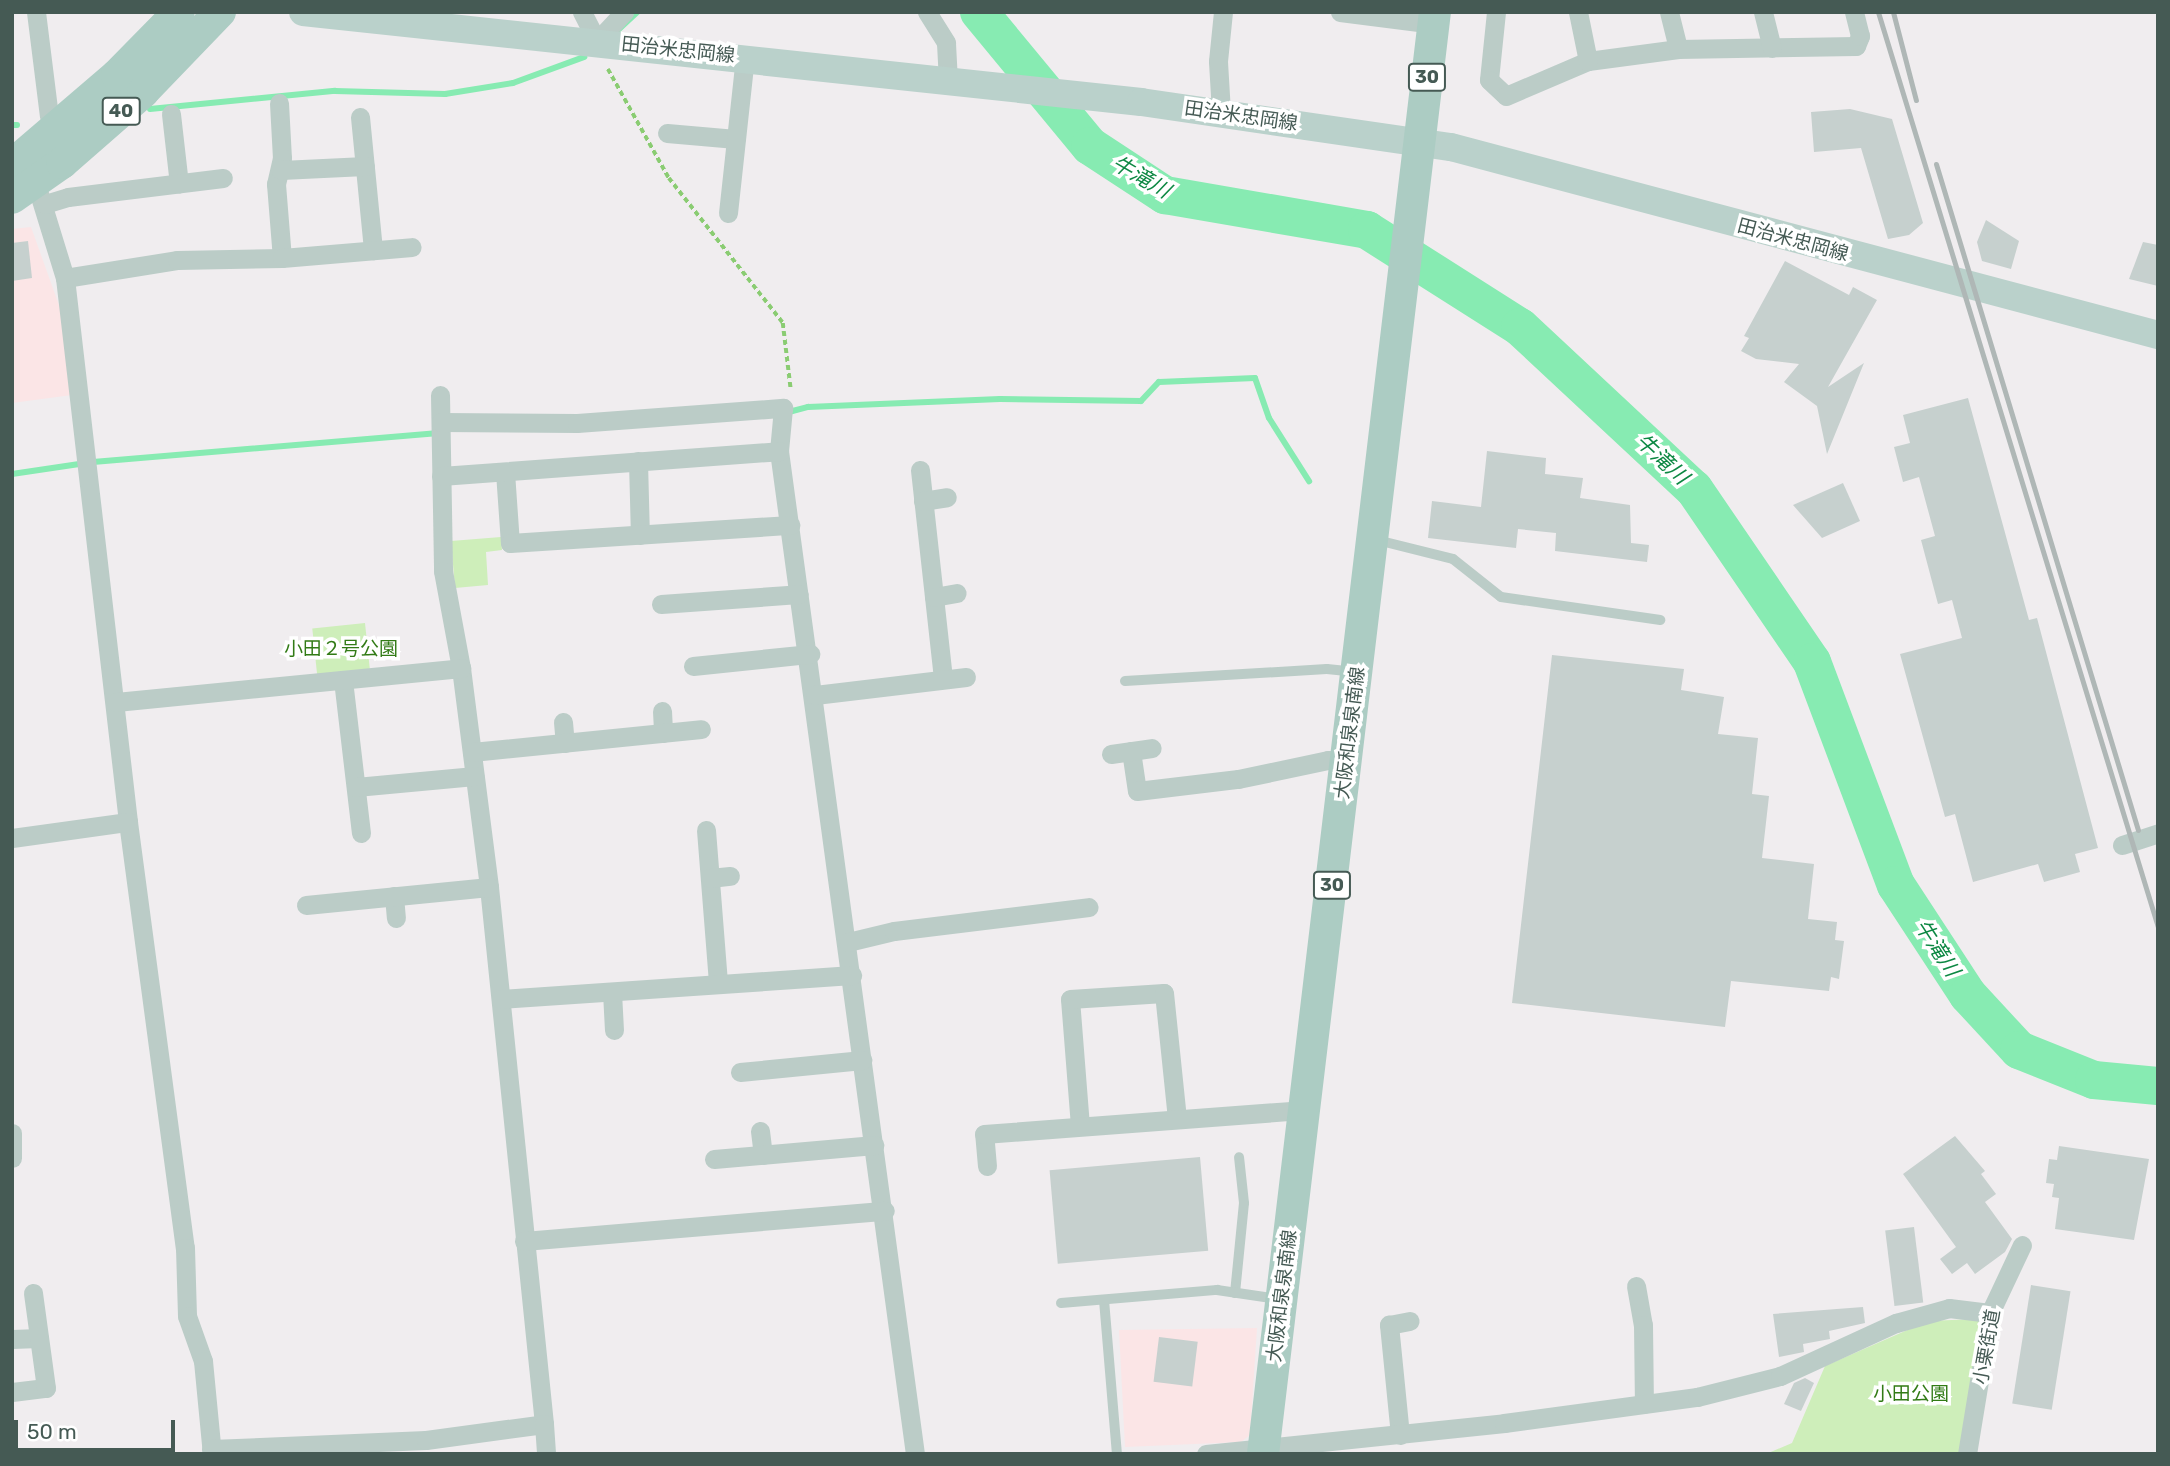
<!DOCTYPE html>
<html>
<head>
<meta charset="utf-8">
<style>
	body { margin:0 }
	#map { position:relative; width:2170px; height:1466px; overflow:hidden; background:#f0edef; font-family:Rubik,"Noto Sans JP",sans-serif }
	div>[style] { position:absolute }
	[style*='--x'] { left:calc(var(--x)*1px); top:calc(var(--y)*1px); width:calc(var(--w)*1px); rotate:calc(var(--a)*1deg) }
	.commercial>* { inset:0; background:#fbe5e6 }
	.green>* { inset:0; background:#ceeeba; transform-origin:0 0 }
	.stream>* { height:6px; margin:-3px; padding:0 3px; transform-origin:3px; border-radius:3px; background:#87ebb2 }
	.river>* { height:38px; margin:-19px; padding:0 19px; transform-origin:19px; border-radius:19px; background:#87ebb2 }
	.building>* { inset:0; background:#c6d0ce; transform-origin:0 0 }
	.path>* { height:3.5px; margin-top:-1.75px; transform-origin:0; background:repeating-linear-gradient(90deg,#8acc72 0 5px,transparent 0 8.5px) }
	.service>* { height:10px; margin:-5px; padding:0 5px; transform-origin:5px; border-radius:5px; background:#bbccc7 }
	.minor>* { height:19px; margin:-9.5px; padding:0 9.5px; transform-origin:9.5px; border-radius:9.5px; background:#bbccc7 }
	.secondary>* { height:28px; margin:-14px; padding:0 14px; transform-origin:14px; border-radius:14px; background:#bad1cb }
	.primary>* { height:32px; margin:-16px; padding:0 16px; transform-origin:16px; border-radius:16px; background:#acccc3 }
	.rail>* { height:5px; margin:-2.5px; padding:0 2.5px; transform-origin:2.5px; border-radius:2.5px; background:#afb7b6 }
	span { translate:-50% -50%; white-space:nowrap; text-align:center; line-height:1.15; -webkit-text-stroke:7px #fff; paint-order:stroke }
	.shield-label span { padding:2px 5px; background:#fff; border:2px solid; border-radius:5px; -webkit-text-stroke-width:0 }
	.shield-label { font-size:18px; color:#455a54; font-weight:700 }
	.street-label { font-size:19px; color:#455a54 }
	.park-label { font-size:19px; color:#327b16 }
	.water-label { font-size:21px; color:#0d8843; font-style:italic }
	.frame { position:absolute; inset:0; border:14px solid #455a54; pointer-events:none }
	.scale { position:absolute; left:14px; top:1420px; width:161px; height:32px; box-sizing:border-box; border:4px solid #455a54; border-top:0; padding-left:9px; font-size:21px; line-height:24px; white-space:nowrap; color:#455a54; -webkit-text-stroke:5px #fff; paint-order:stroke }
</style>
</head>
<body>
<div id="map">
	<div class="commercial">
		<div style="clip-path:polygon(31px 227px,65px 322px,72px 395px,12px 403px,12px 229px)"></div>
		<div style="clip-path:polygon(1257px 1328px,1250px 1435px,1241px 1442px,1125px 1447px,1119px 1330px)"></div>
	</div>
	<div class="green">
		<div style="clip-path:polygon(501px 537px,502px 550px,486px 552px,488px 585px,455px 588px,451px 541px)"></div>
		<div style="left:365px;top:623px;width:46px;height:53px;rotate:84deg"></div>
		<div style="clip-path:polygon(1976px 1319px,1983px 1324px,1960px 1454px,1766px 1454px,1792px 1443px,1825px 1366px,1928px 1321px)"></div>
	</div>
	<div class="stream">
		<div style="--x:619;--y:29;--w:25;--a:-43"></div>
		<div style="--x:150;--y:109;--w:186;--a:-5.6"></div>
		<div style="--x:335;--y:91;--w:110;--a:1.6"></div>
		<div style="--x:445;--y:94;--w:69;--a:-9.2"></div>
		<div style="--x:513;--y:83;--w:76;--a:-20.1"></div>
		<div style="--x:12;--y:125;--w:5;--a:0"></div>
		<div style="--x:785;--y:413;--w:24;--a:-15"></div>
		<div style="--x:808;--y:407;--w:192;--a:-2.4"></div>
		<div style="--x:1000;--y:399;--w:141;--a:0.8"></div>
		<div style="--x:1141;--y:401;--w:26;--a:-47"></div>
		<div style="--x:1159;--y:382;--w:96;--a:-2.4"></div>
		<div style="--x:1255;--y:378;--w:42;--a:70.7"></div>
		<div style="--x:1269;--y:418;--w:75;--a:57.6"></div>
		<div style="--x:93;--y:462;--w:344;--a:-4.8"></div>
		<div style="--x:12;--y:474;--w:68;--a:-8.5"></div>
	</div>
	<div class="river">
		<div style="--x:979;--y:12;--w:174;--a:50.4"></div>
		<div style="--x:1090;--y:146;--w:90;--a:33.2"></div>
		<div style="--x:1165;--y:195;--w:205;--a:9.8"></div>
		<div style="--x:1367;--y:230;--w:181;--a:32.4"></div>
		<div style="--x:1520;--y:327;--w:238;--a:43"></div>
		<div style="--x:1694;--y:489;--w:209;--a:55.7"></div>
		<div style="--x:1812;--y:662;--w:238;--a:69.4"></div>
		<div style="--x:1896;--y:885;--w:131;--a:56.8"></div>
		<div style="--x:1968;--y:995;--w:75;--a:47.2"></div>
		<div style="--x:2019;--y:1050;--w:81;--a:21.8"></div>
		<div style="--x:2094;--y:1080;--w:64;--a:5.4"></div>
	</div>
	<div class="building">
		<div style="clip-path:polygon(1850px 109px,1892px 119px,1923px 223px,1909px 235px,1888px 239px,1861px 148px,1814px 152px,1811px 112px)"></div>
		<div style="clip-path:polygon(1986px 220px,2019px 241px,2011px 269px,1982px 261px,1977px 242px)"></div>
		<div style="clip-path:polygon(28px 241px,32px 278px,12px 281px,12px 243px)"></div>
		<div style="clip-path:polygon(2143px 242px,2158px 245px,2158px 286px,2129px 279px)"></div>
		<div style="clip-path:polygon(1785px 261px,1849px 295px,1853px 287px,1877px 300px,1828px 387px,1864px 363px,1827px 454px,1817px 406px,1784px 382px,1799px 364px,1756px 359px,1741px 351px,1749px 338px,1744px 336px)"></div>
		<div style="clip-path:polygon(1968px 398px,2029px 620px,2037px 618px,2098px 848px,2075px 854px,2080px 872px,2044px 882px,2038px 864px,1973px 882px,1955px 814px,1945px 817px,1900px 654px,1962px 638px,1952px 600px,1938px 604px,1921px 540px,1935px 536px,1919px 477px,1903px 482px,1894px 447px,1910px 443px,1903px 415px)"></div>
		<div style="clip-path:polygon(1487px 451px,1546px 458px,1545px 474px,1583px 478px,1580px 498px,1630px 505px,1631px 543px,1649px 545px,1647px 562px,1555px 551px,1556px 533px,1518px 529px,1516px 548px,1428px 538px,1432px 501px,1481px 507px)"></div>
		<div style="clip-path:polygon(1843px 483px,1860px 521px,1822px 538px,1793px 505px)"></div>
		<div style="clip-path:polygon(1552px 655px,1684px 669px,1681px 690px,1724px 697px,1718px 734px,1758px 738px,1752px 794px,1769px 796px,1762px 858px,1814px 864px,1808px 919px,1837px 922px,1835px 940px,1844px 941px,1839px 979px,1831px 977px,1829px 991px,1731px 981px,1725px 1027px,1512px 1003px)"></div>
		<div style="clip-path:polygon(1955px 1136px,1985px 1171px,1981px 1174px,1996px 1194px,1985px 1202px,2012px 1239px,2005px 1252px,1975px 1274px,1967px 1263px,1952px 1274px,1940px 1259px,1956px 1247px,1903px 1174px)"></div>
		<div style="clip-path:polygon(2059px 1146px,2149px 1159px,2134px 1240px,2055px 1229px,2059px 1198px,2052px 1197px,2054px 1184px,2046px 1183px,2049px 1159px,2057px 1160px)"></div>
		<div style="left:1200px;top:1157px;width:94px;height:151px;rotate:85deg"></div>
		<div style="left:1914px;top:1227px;width:76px;height:29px;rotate:83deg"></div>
		<div style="left:2031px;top:1285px;width:40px;height:120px;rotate:9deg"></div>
		<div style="clip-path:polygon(1863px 1307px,1865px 1323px,1829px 1331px,1830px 1339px,1803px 1344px,1804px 1352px,1779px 1357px,1773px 1314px)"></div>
		<div style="left:1159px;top:1337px;width:39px;height:45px;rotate:7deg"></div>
		<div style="clip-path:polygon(1805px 1378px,1814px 1383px,1801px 1411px,1784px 1404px,1794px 1383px)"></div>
	</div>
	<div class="path">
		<div style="--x:608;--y:69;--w:125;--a:60.8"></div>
		<div style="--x:669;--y:178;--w:184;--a:51.8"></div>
		<div style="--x:783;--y:323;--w:67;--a:83.2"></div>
	</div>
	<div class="service">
		<div style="--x:1377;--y:540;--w:78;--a:14"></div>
		<div style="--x:1453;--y:559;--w:61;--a:38.4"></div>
		<div style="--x:1501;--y:597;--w:161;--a:8.2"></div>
		<div style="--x:1125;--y:681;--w:202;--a:-3.4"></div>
		<div style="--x:1327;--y:669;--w:27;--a:6"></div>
		<div style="--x:1235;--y:1293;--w:90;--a:-84.3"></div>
		<div style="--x:1244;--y:1203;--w:46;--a:-96.2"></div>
		<div style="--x:1104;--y:1300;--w:155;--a:85.2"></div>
		<div style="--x:1061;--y:1303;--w:157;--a:-4.8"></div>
		<div style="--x:1217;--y:1290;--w:62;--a:8.4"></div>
	</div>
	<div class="minor">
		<div style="--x:36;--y:12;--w:105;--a:82.9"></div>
		<div style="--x:582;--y:12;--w:33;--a:63"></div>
		<div style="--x:597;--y:41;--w:40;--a:-47"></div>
		<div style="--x:927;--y:12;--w:36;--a:58"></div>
		<div style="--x:946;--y:43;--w:39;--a:87"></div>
		<div style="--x:1340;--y:12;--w:95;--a:7.3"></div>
		<div style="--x:1496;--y:12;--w:68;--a:95.9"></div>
		<div style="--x:1489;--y:80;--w:23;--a:43"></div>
		<div style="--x:1506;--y:96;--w:89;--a:-23.1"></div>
		<div style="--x:1588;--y:61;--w:91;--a:-7.6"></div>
		<div style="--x:1678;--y:49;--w:178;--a:-1"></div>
		<div style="--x:1856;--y:46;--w:11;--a:-68"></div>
		<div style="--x:1860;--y:36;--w:25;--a:-104"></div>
		<div style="--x:1578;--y:12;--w:50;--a:78.5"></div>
		<div style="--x:1669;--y:12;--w:38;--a:76"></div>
		<div style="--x:1763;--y:12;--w:37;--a:76"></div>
		<div style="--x:279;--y:103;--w:55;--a:86.9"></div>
		<div style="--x:282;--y:158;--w:27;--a:103"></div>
		<div style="--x:276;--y:184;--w:74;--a:85.4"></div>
		<div style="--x:1221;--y:112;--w:51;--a:-93.4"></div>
		<div style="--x:1218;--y:61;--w:49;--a:-84.2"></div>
		<div style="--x:171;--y:114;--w:70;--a:83.5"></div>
		<div style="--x:360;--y:117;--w:134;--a:84.4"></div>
		<div style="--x:667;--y:133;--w:69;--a:5"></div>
		<div style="--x:281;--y:170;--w:84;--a:-2.7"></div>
		<div style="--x:33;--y:174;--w:109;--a:72.9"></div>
		<div style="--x:65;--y:278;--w:548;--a:83.39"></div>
		<div style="--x:128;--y:822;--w:430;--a:82.4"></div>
		<div style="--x:185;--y:1248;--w:68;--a:88.3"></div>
		<div style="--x:187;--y:1316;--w:48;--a:70.4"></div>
		<div style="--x:203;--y:1361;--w:93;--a:84.5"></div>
		<div style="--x:45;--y:204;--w:24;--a:-17"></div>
		<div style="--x:68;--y:197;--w:156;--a:-7"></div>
		<div style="--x:728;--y:213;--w:157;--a:-83.8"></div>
		<div style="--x:65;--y:278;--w:113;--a:-9.1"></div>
		<div style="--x:177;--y:260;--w:105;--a:-1.1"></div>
		<div style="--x:282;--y:258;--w:130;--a:-4.8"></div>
		<div style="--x:440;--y:395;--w:176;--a:89"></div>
		<div style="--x:443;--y:571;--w:99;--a:79.5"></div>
		<div style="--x:461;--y:668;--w:221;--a:82.7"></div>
		<div style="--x:489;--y:887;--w:540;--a:84.15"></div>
		<div style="--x:441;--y:422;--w:136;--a:0.4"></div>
		<div style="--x:577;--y:423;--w:207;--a:-4.2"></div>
		<div style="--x:783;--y:408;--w:43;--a:95.3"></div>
		<div style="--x:779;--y:451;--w:1012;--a:82.28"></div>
		<div style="--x:638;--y:461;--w:74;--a:88.5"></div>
		<div style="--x:920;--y:470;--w:210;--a:83.7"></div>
		<div style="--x:505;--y:472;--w:71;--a:86"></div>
		<div style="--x:510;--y:543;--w:281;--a:-3.7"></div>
		<div style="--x:441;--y:476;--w:339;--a:-4.2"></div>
		<div style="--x:923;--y:501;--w:24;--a:-9"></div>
		<div style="--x:934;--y:597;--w:23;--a:-10"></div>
		<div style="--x:661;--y:604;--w:138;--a:-4.1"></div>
		<div style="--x:693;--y:666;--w:118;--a:-5.9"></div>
		<div style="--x:343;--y:680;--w:154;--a:83.3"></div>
		<div style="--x:815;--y:695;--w:152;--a:-6.8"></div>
		<div style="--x:116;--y:702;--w:347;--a:-5.6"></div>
		<div style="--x:662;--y:711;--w:22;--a:87"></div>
		<div style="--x:563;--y:722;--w:21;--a:85"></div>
		<div style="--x:1131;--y:751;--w:40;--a:81.5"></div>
		<div style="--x:1137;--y:791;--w:102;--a:-6.8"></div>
		<div style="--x:1238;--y:779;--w:92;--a:-11.9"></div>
		<div style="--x:1328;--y:760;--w:18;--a:6"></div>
		<div style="--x:472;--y:752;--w:230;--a:-5.7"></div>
		<div style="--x:1111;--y:754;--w:41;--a:-8.3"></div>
		<div style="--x:356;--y:787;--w:119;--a:-5.3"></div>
		<div style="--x:706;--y:830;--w:154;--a:85.5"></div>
		<div style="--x:12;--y:838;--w:117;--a:-7.9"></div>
		<div style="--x:2122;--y:845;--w:38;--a:-18"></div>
		<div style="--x:710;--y:878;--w:20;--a:-6"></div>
		<div style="--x:394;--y:896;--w:22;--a:85"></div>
		<div style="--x:306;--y:905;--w:184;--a:-5.6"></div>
		<div style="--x:848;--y:942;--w:47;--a:-13.4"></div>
		<div style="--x:894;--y:931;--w:196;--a:-7"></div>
		<div style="--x:612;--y:992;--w:38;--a:87"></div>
		<div style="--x:501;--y:999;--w:352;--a:-3.9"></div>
		<div style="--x:740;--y:1072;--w:123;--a:-5.6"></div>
		<div style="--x:1080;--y:1126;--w:127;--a:-94.5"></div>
		<div style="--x:1070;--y:999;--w:94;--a:-3.7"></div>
		<div style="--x:1164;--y:993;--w:126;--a:84.1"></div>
		<div style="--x:760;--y:1131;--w:24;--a:83"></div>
		<div style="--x:12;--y:1133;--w:25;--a:90"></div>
		<div style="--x:714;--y:1159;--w:161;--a:-5"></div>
		<div style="--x:987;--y:1166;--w:32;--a:-95"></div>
		<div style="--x:984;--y:1134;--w:322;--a:-4.3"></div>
		<div style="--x:524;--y:1241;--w:362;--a:-4.8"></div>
		<div style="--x:1636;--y:1286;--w:40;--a:80"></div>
		<div style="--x:1643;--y:1325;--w:79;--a:89.3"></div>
		<div style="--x:12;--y:1339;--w:27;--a:-2"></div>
		<div style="--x:12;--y:1392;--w:34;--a:-7"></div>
		<div style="--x:46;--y:1388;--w:96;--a:-97.8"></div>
		<div style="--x:1400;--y:1435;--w:111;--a:-95.7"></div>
		<div style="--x:1389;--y:1325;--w:21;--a:-11"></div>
		<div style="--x:211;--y:1449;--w:215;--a:-2.4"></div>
		<div style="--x:426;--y:1440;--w:119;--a:-7.7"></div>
		<div style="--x:544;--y:1424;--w:30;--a:86"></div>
		<div style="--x:1206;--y:1454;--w:300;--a:-5.9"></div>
		<div style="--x:1504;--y:1423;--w:195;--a:-7.7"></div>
		<div style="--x:1697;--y:1397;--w:86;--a:-14.2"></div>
		<div style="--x:1780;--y:1376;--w:128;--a:-24.6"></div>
		<div style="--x:1896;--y:1323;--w:55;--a:-15.8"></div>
		<div style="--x:1949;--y:1308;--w:41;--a:7"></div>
		<div style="--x:1967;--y:1454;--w:143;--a:-80.7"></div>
		<div style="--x:1990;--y:1313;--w:75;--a:-64.8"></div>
	</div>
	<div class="secondary">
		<div style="--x:303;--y:12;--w:843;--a:6.13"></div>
		<div style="--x:1141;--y:102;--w:313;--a:8.3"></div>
		<div style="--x:1451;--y:147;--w:732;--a:14.89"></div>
	</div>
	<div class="primary">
		<div style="--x:12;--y:165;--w:138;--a:-40.6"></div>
		<div style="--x:117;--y:75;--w:88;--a:-45.5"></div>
		<div style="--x:12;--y:198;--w:61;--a:-35"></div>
		<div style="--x:62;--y:163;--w:108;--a:-41.2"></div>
		<div style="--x:143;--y:92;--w:111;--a:-46.1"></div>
		<div style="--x:1263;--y:1454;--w:1452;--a:-83.2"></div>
	</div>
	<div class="rail">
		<div style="--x:1878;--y:12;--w:957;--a:72.99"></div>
		<div style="--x:1893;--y:12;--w:91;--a:75.4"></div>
		<div style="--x:1936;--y:164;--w:696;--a:73.13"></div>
	</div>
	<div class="shield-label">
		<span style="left:1427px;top:77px">30</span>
		<span style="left:121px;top:111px">40</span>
		<span style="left:1332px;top:885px">30</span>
	</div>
	<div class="street-label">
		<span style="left:678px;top:50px;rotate:6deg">田治米忠岡線</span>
		<span style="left:1241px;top:116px;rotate:8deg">田治米忠岡線</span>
		<span style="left:1793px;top:240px;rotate:15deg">田治米忠岡線</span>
		<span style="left:1350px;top:733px;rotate:-83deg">大阪和泉泉南線</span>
		<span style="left:1282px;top:1296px;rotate:-83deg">大阪和泉泉南線</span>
		<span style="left:1987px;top:1347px;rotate:-80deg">小栗街道</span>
	</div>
	<div class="park-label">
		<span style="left:341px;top:649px">小田２号公園</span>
		<span style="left:1911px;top:1394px">小田公園</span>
	</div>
	<div class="water-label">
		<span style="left:1141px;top:177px;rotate:30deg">牛滝川</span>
		<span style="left:1662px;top:459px;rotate:43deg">牛滝川</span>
		<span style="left:1937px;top:948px;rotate:57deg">牛滝川</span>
	</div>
	<div class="frame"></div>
	<div class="scale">50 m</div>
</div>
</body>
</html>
